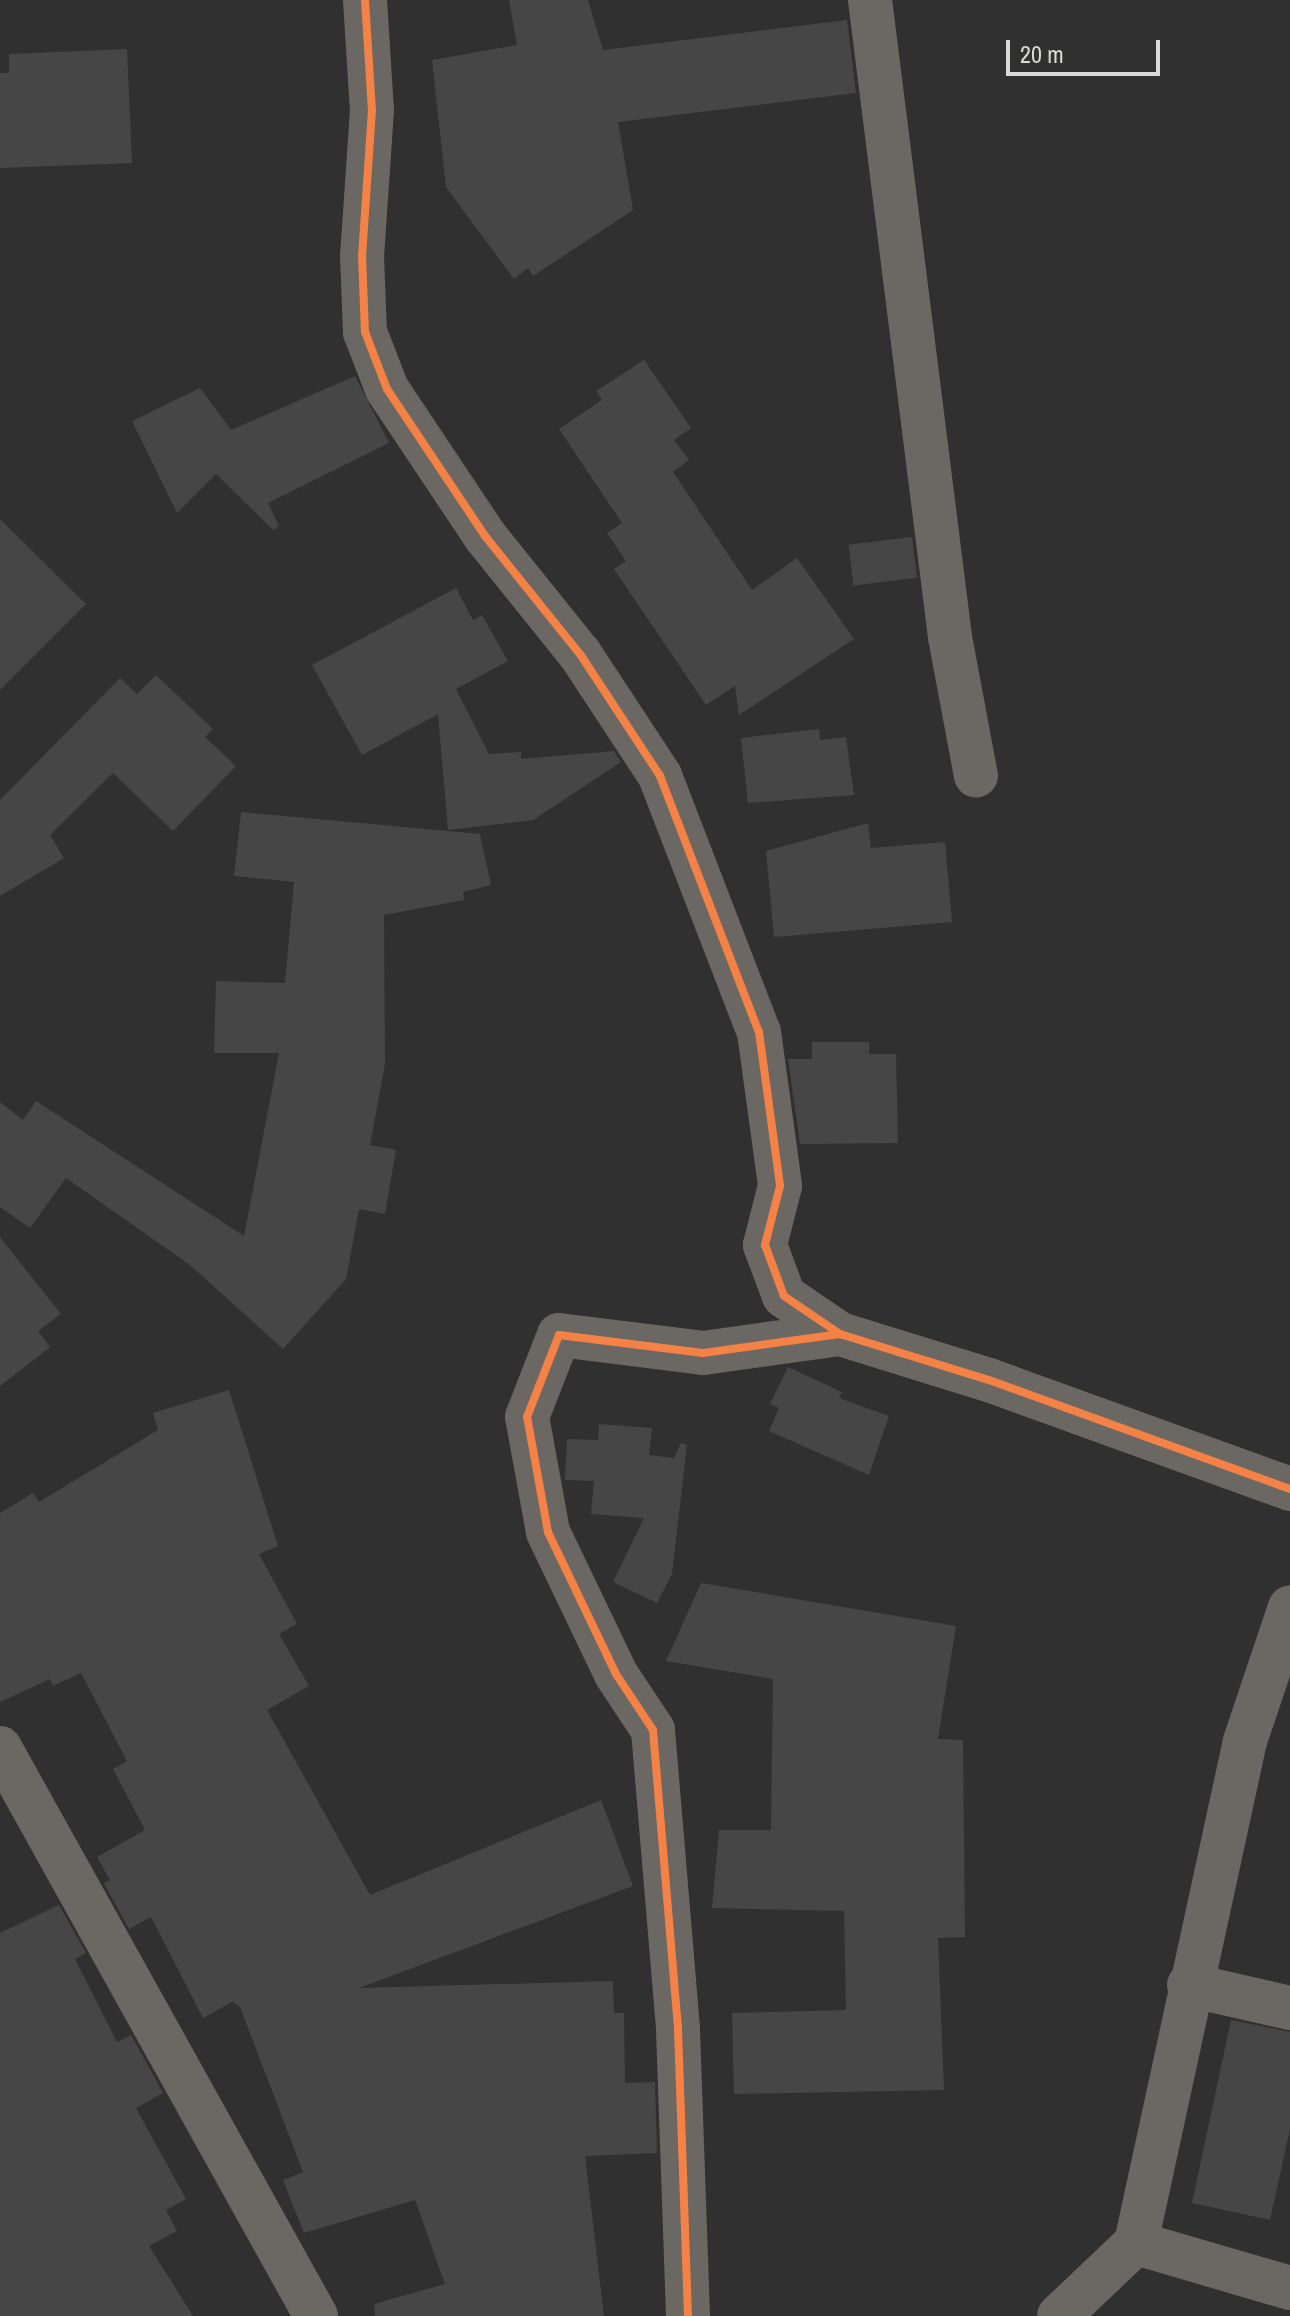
<!DOCTYPE html>
<html>
<head>
<meta charset="utf-8">
<style>
	body { margin:0 }
	#map { position:relative; width:1290px; height:2316px; overflow:hidden; background:#303030; font-family:"Archivo Narrow",sans-serif }
	div>[style] { position:absolute }
	[style*='--x'] { left:calc(var(--x)*1px); top:calc(var(--y)*1px); width:calc(var(--w)*1px); rotate:calc(var(--a)*1deg) }
	.building>* { inset:0; background:#464646; transform-origin:0 0 }
	.street>* { height:44px; margin:-22px; padding:0 22px; transform-origin:22px; border-radius:22px; background:#6b6762 }
	.cycleway>* { height:8px; margin:-4px; padding:0 4px; transform-origin:4px; border-radius:4px; background:#f48246 }
	span { translate:-50% -50%; white-space:nowrap; text-align:center; line-height:1.15; -webkit-text-stroke:7px #31312f; paint-order:stroke }
	.scale { position:absolute; left:1006px; top:40px; width:154px; height:36px; box-sizing:border-box; border:4px solid #d9d9d8; border-top:0; padding-left:10px; font-size:24px; line-height:28px; white-space:nowrap; color:#d9d9d8; -webkit-text-stroke:6px #31312f; paint-order:stroke }
</style>
</head>
<body>
<div id="map">
	<div class="building">
		<div style="clip-path:polygon(509px 0,588px 0,603px 50px,847px 20px,856px 93px,618px 122px,633px 210px,533px 276px,528px 268px,514px 279px,446px 187px,432px 60px,517px 45px)"></div>
		<div style="clip-path:polygon(127px 49px,132px 163px,0 168px,0 73px,9px 73px,9px 54px)"></div>
		<div style="clip-path:polygon(644px 360px,691px 428px,674px 440px,689px 460px,673px 472px,752px 590px,797px 558px,854px 639px,739px 715px,735px 686px,706px 705px,614px 569px,626px 561px,607px 533px,622px 523px,559px 429px,602px 400px,596px 391px)"></div>
		<div style="clip-path:polygon(355px 376px,389px 443px,268px 503px,279px 526px,273px 530px,216px 474px,177px 513px,132px 421px,200px 388px,231px 430px)"></div>
		<div style="clip-path:polygon(0 519px,86px 604px,0 690px)"></div>
		<div style="left:912px;top:537px;width:41px;height:64px;rotate:83deg"></div>
		<div style="clip-path:polygon(456px 588px,473px 620px,482px 615px,508px 661px,456px 689px,489px 754px,521px 752px,521px 759px,614px 751px,621px 762px,533px 820px,448px 830px,438px 714px,362px 755px,312px 665px)"></div>
		<div style="clip-path:polygon(156px 675px,213px 729px,205px 737px,236px 766px,173px 831px,113px 773px,50px 835px,64px 858px,0 896px,0 800px,120px 678px,137px 694px)"></div>
		<div style="clip-path:polygon(819px 729px,820px 740px,846px 737px,854px 795px,748px 803px,741px 738px)"></div>
		<div style="clip-path:polygon(241px 812px,480px 834px,491px 885px,463px 892px,464px 900px,384px 915px,385px 1064px,370px 1145px,396px 1150px,385px 1214px,359px 1209px,346px 1279px,283px 1349px,190px 1265px,66px 1178px,30px 1228px,0 1207px,0 1102px,23px 1120px,36px 1101px,244px 1236px,279px 1053px,214px 1053px,216px 981px,285px 983px,294px 882px,234px 876px)"></div>
		<div style="clip-path:polygon(868px 823px,871px 848px,945px 842px,952px 922px,774px 937px,766px 851px)"></div>
		<div style="clip-path:polygon(812px 1042px,869px 1042px,869px 1054px,896px 1054px,898px 1143px,800px 1144px,788px 1059px,812px 1059px)"></div>
		<div style="clip-path:polygon(0 1237px,61px 1314px,38px 1331px,50px 1347px,0 1386px)"></div>
		<div style="clip-path:polygon(788px 1367px,842px 1392px,839px 1398px,889px 1416px,869px 1475px,769px 1431px,779px 1408px,770px 1404px)"></div>
		<div style="clip-path:polygon(229px 1390px,278px 1546px,259px 1554px,297px 1624px,279px 1634px,309px 1686px,267px 1710px,370px 1895px,601px 1800px,633px 1886px,359px 1988px,613px 1981px,614px 2013px,624px 2013px,625px 2083px,655px 2082px,657px 2153px,585px 2156px,604px 2316px,375px 2316px,374px 2304px,445px 2284px,415px 2200px,304px 2233px,283px 2180px,303px 2172px,240px 2007px,232px 2002px,203px 2018px,151px 1917px,129px 1929px,104px 1883px,110px 1880px,97px 1857px,145px 1830px,113px 1769px,127px 1761px,81px 1673px,53px 1686px,50px 1679px,0 1702px,0 1513px,33px 1493px,39px 1502px,158px 1430px,153px 1413px)"></div>
		<div style="clip-path:polygon(599px 1424px,652px 1428px,649px 1455px,674px 1458px,681px 1443px,687px 1445px,672px 1574px,657px 1603px,613px 1582px,644px 1518px,591px 1514px,594px 1481px,565px 1480px,567px 1439px,598px 1440px)"></div>
		<div style="clip-path:polygon(701px 1583px,956px 1626px,938px 1739px,963px 1740px,965px 1937px,938px 1938px,944px 2090px,734px 2094px,732px 2013px,846px 2010px,844px 1911px,712px 1908px,719px 1830px,771px 1830px,773px 1679px,666px 1661px)"></div>
		<div style="clip-path:polygon(59px 1905px,86px 1953px,75px 1959px,117px 2042px,131px 2035px,163px 2093px,136px 2108px,186px 2199px,166px 2210px,177px 2231px,149px 2246px,193px 2316px,0 2316px,0 1933px)"></div>
		<div style="clip-path:polygon(1231px 2020px,1290px 2032px,1290px 2129px,1270px 2220px,1192px 2203px)"></div>
	</div>
	<div class="street">
		<div style="--x:365;--y:0;--w:110;--a:86.4"></div>
		<div style="--x:372;--y:110;--w:145;--a:93.9"></div>
		<div style="--x:362;--y:255;--w:77;--a:87.8"></div>
		<div style="--x:365;--y:332;--w:61;--a:68.9"></div>
		<div style="--x:387;--y:389;--w:177;--a:56.3"></div>
		<div style="--x:485;--y:536;--w:151;--a:51.2"></div>
		<div style="--x:580;--y:654;--w:146;--a:56.7"></div>
		<div style="--x:660;--y:776;--w:274;--a:68.9"></div>
		<div style="--x:759;--y:1032;--w:155;--a:82.2"></div>
		<div style="--x:780;--y:1186;--w:61;--a:104.3"></div>
		<div style="--x:765;--y:1245;--w:54;--a:69.6"></div>
		<div style="--x:784;--y:1296;--w:68;--a:34.2"></div>
		<div style="--x:840;--y:1334;--w:156;--a:17.2"></div>
		<div style="--x:989;--y:1380;--w:320;--a:19.9"></div>
		<div style="--x:870;--y:0;--w:642;--a:82.84"></div>
		<div style="--x:950;--y:637;--w:141;--a:79.4"></div>
		<div style="--x:0;--y:1748;--w:650;--a:60.91"></div>
		<div style="--x:1189;--y:1985;--w:104;--a:12.8"></div>
		<div style="--x:1136;--y:2243;--w:514;--a:-77.75"></div>
		<div style="--x:1245;--y:1741;--w:141;--a:-71.4"></div>
		<div style="--x:688;--y:2316;--w:288;--a:-92"></div>
		<div style="--x:678;--y:2028;--w:299;--a:-94.8"></div>
		<div style="--x:653;--y:1730;--w:67;--a:-123.5"></div>
		<div style="--x:616;--y:1674;--w:157;--a:-115.6"></div>
		<div style="--x:548;--y:1532;--w:117;--a:-100.3"></div>
		<div style="--x:527;--y:1417;--w:88;--a:-68.7"></div>
		<div style="--x:559;--y:1335;--w:145;--a:7.1"></div>
		<div style="--x:703;--y:1353;--w:138;--a:-7.9"></div>
		<div style="--x:1059;--y:2316;--w:106;--a:-43.5"></div>
		<div style="--x:1136;--y:2243;--w:160;--a:16.3"></div>
	</div>
	<div class="cycleway">
		<div style="--x:365;--y:0;--w:110;--a:86.4"></div>
		<div style="--x:372;--y:110;--w:145;--a:93.9"></div>
		<div style="--x:362;--y:255;--w:77;--a:87.8"></div>
		<div style="--x:365;--y:332;--w:61;--a:68.9"></div>
		<div style="--x:387;--y:389;--w:177;--a:56.3"></div>
		<div style="--x:485;--y:536;--w:151;--a:51.2"></div>
		<div style="--x:580;--y:654;--w:146;--a:56.7"></div>
		<div style="--x:660;--y:776;--w:274;--a:68.9"></div>
		<div style="--x:759;--y:1032;--w:155;--a:82.2"></div>
		<div style="--x:780;--y:1186;--w:61;--a:104.3"></div>
		<div style="--x:765;--y:1245;--w:54;--a:69.6"></div>
		<div style="--x:784;--y:1296;--w:68;--a:34.2"></div>
		<div style="--x:840;--y:1334;--w:156;--a:17.2"></div>
		<div style="--x:989;--y:1380;--w:320;--a:19.9"></div>
		<div style="--x:688;--y:2316;--w:288;--a:-92"></div>
		<div style="--x:678;--y:2028;--w:299;--a:-94.8"></div>
		<div style="--x:653;--y:1730;--w:67;--a:-123.5"></div>
		<div style="--x:616;--y:1674;--w:157;--a:-115.6"></div>
		<div style="--x:548;--y:1532;--w:117;--a:-100.3"></div>
		<div style="--x:527;--y:1417;--w:88;--a:-68.7"></div>
		<div style="--x:559;--y:1335;--w:145;--a:7.1"></div>
		<div style="--x:703;--y:1353;--w:138;--a:-7.9"></div>
	</div>
	<div class="scale">20 m</div>
</div>
</body>
</html>
